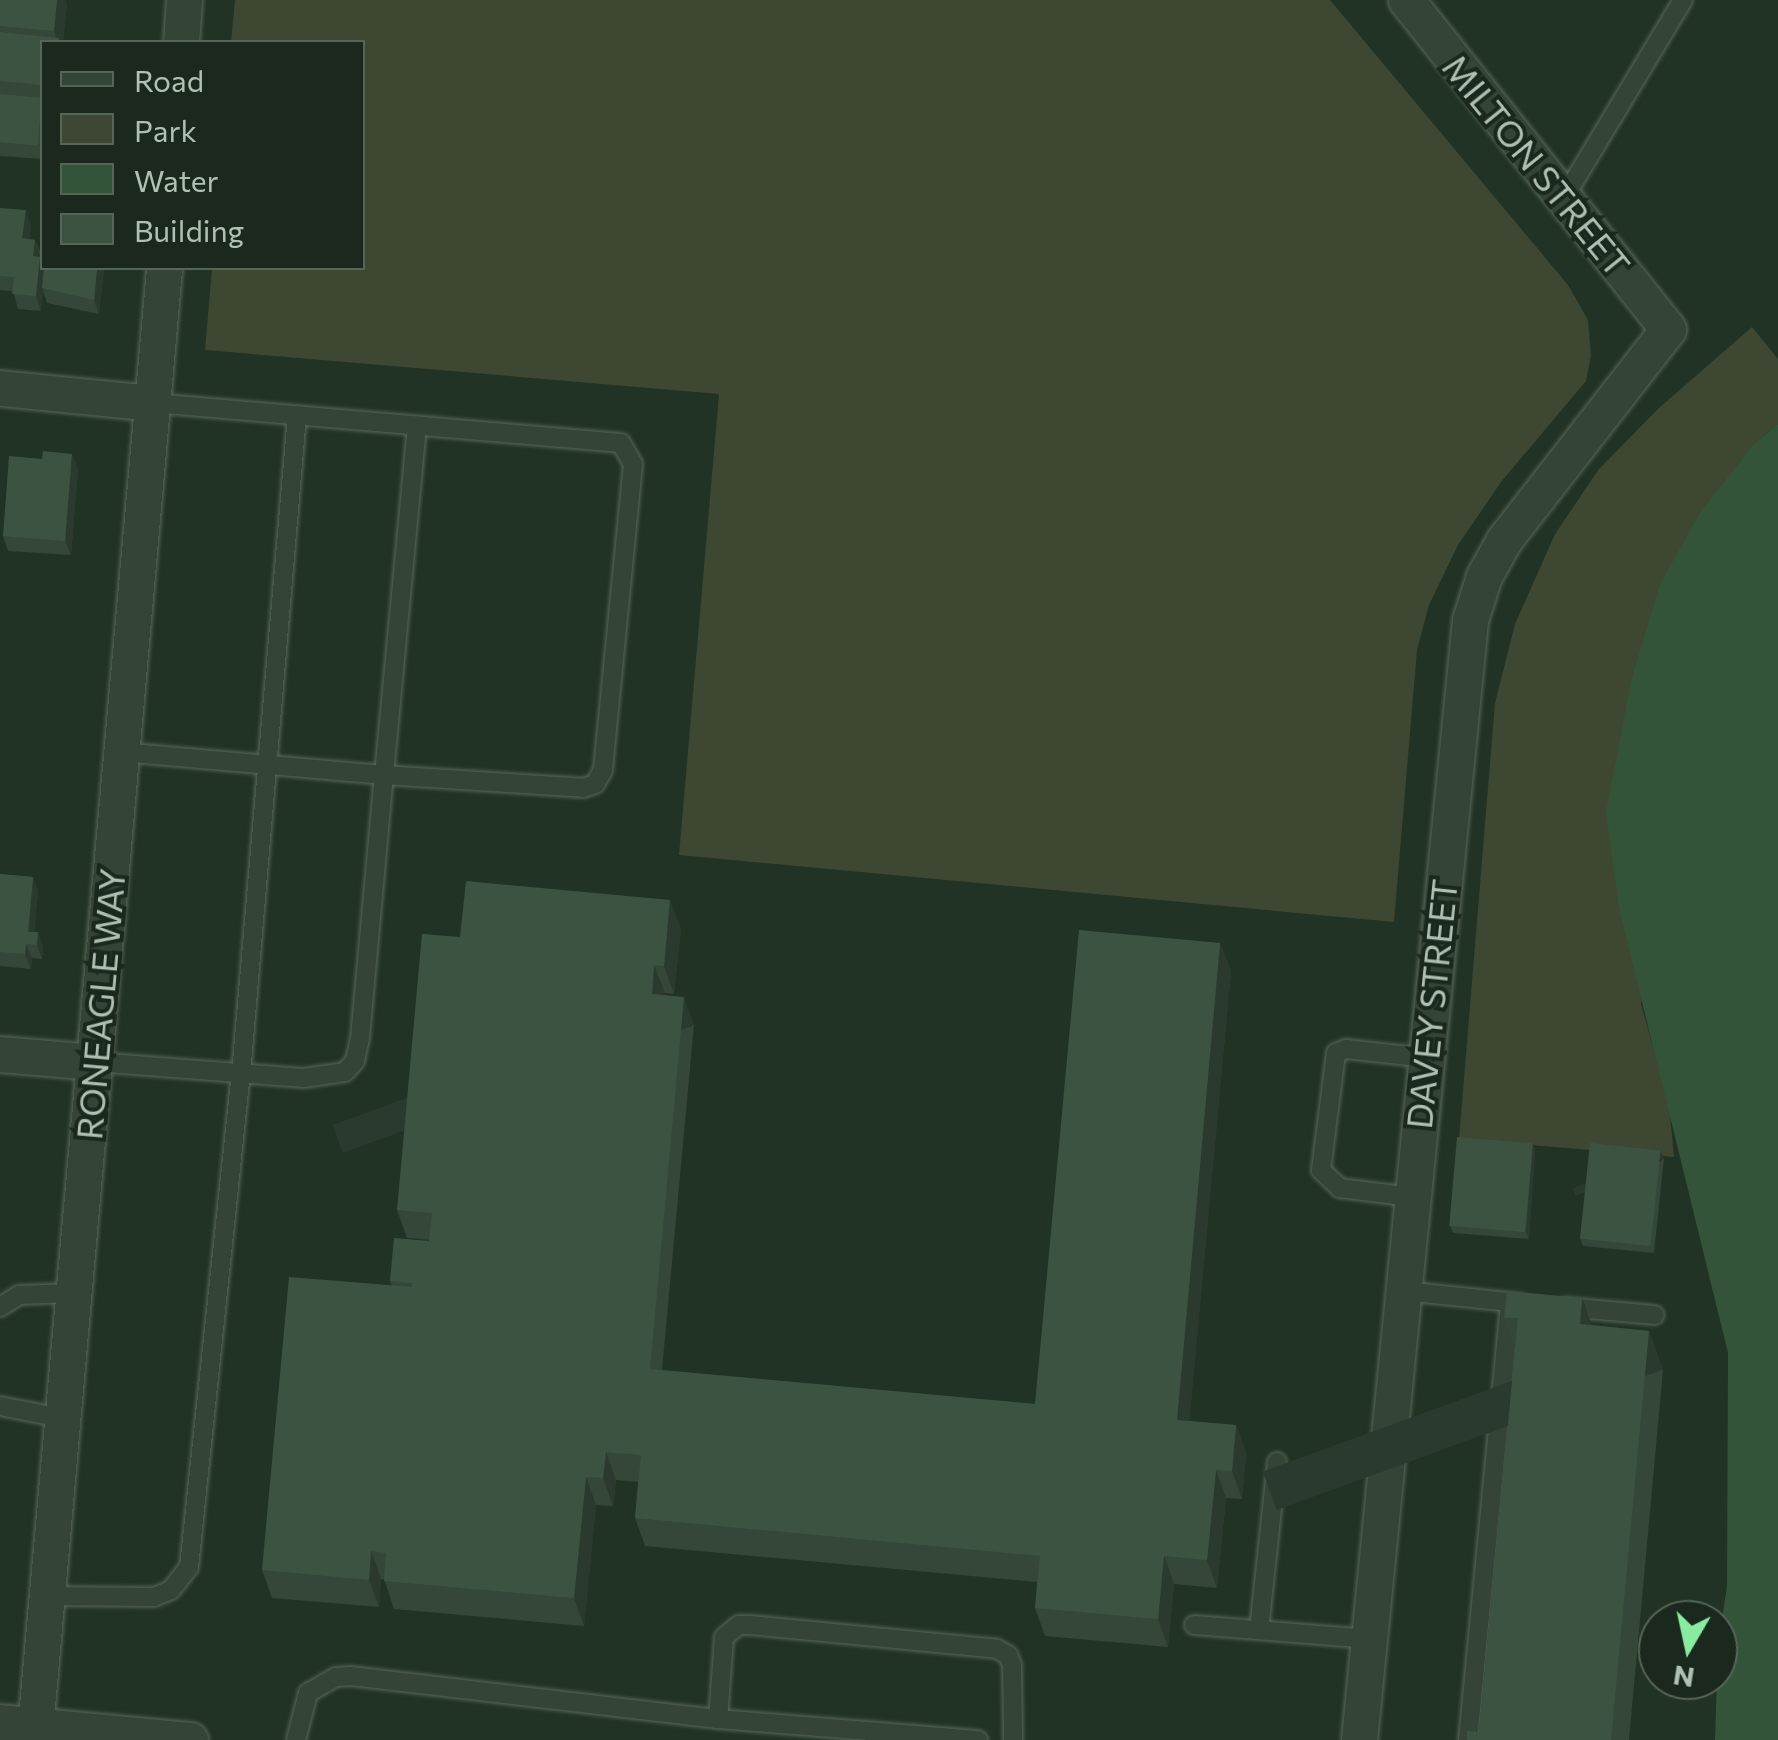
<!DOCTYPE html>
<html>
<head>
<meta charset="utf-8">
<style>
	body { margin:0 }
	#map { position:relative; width:1778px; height:1740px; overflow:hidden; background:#213324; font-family:Commissioner,sans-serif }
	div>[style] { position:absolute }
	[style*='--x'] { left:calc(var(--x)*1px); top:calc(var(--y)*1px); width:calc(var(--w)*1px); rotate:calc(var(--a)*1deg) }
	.green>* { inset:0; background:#3e4732 }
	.water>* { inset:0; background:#335439 }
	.roads { filter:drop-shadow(0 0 2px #57685b) drop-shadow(0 0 2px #57685b) }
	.service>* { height:18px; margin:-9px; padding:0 9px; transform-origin:9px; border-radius:9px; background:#344437 }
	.minor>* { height:35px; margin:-17.5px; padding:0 17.5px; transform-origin:17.5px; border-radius:17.5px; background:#344437 }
	.wall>* { inset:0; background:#344739 }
	.shaded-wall>* { inset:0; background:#2b3a2e; transform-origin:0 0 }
	.building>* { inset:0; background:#3d5342; transform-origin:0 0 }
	span { translate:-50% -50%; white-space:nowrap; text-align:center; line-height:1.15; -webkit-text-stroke:8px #1a281d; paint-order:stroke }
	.street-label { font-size:35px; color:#aec1b2 }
	.legend { position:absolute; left:40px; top:40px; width:325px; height:230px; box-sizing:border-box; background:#1a281d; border:2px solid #556559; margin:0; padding:12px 18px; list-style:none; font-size:30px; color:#aec1b2 }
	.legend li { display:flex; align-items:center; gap:20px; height:50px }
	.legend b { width:50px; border:2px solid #556559 }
	.north { position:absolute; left:1638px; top:1600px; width:100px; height:100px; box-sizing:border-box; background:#1a281d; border:2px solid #556559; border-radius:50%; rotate:189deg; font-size:28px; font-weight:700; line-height:40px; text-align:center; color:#aec1b2 }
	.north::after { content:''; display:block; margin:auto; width:35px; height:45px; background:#89eba0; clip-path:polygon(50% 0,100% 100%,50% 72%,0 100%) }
</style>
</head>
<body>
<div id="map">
	<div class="green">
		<div style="clip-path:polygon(235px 0,1330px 0,1568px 285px,1588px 320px,1591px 356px,1586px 381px,1501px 482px,1458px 545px,1429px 605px,1417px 650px,1394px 922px,679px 855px,719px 394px,205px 350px,212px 268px,362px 268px,362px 42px,231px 42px)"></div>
		<div style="clip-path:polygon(1752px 327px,1778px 359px,1778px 424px,1755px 443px,1641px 1004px,1669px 1104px,1674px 1157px,1459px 1139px,1495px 703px,1515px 624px,1555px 534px,1599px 469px,1659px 408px)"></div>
	</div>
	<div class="water">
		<div style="clip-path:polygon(1778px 424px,1778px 1740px,1715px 1740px,1718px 1645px,1727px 1586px,1728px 1353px,1619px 908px,1606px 812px,1631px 681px,1660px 584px,1701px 511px,1755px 443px)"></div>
	</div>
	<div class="roads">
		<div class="service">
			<div style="--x:1564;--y:198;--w:231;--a:-59"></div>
			<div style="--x:121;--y:752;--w:264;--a:5"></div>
			<div style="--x:384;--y:775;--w:351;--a:-84.6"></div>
			<div style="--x:95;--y:1062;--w:209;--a:4.4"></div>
			<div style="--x:303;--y:1078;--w:42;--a:-8.1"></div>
			<div style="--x:345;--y:1072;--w:15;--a:-48"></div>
			<div style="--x:355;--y:1061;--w:24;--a:-78"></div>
			<div style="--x:360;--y:1038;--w:264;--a:-84.8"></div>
			<div style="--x:384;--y:775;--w:199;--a:3.7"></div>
			<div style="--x:583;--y:788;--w:13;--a:-18"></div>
			<div style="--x:595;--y:784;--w:16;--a:-60"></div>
			<div style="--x:603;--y:770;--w:307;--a:-84.4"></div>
			<div style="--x:633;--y:464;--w:24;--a:-120"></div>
			<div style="--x:621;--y:443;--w:469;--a:-175.1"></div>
			<div style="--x:1412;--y:1197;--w:73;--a:-172.9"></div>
			<div style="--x:1340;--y:1188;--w:26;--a:-137"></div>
			<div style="--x:1321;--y:1170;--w:118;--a:-82.7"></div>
			<div style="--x:1336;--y:1053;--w:11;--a:-22"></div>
			<div style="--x:1346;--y:1049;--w:81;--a:6.4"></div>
			<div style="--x:1403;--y:1291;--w:118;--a:5.9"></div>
			<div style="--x:0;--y:1307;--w:22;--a:-32"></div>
			<div style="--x:19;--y:1295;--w:54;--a:-2.1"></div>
			<div style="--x:1565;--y:1307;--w:90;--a:5.1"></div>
			<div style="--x:0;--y:1406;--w:62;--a:11.1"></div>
			<div style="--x:45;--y:1596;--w:109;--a:0.5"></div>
			<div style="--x:154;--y:1597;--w:18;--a:-22"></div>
			<div style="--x:171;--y:1590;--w:29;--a:-52"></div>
			<div style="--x:189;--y:1567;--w:496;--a:-84"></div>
			<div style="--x:241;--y:1074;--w:661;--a:-85.14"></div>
			<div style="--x:1194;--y:1625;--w:176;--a:4.6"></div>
			<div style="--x:1259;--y:1630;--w:169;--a:-83.9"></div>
			<div style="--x:718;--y:1719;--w:82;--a:-85.8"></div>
			<div style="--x:724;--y:1637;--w:19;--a:-39"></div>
			<div style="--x:739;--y:1625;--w:11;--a:0"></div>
			<div style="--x:750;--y:1625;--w:248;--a:5.5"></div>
			<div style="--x:997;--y:1649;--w:13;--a:29"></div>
			<div style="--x:1008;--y:1655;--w:11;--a:68"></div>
			<div style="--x:1012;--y:1665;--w:75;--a:89.2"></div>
			<div style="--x:296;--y:1740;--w:49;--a:-75.7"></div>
			<div style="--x:308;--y:1693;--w:32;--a:-30"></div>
			<div style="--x:336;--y:1677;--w:15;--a:-4"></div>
			<div style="--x:351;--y:1676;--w:370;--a:6.7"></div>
			<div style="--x:718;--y:1719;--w:261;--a:4.6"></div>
			<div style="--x:1468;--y:1740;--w:435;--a:-84.5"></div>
		</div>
		<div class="minor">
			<div style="--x:181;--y:42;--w:42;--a:-85.9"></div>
			<div style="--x:0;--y:388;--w:155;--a:5.6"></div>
			<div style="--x:0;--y:1054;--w:95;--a:4.8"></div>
			<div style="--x:0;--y:1722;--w:191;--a:5.4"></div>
			<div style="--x:34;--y:1740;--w:1478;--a:-84.95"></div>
			<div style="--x:1359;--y:1740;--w:1125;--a:-84.34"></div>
			<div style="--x:1470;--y:620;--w:46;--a:-72.3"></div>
			<div style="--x:1484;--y:576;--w:41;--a:-60.9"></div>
			<div style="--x:1504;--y:540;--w:267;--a:-52.1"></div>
			<div style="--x:1668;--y:329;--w:421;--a:-128.5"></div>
		</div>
	</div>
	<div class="wall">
		<div style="clip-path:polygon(0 0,65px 0,67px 4px,63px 42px,42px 42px,42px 159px,0 156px)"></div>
		<div style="clip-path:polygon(0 208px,31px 225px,29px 239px,35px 240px,41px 254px,42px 268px,104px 268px,99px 314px,47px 303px,43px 291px,41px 311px,18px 309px,13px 291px,0 290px)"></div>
		<div style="clip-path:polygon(42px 459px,78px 468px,71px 555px,8px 551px,3px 536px)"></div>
		<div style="clip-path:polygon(0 874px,33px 877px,38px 892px,34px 932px,38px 932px,43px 947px,42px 959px,32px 958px,31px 969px,0 966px)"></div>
		<div style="clip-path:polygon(681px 928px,674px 994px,665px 993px,664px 995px,694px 1025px,662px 1370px,1035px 1404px,1220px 943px,1231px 971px,1189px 1421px,1236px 1425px,1246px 1453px,1242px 1499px,1226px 1498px,1217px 1588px,1174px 1584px,1168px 1647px,1045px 1636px,1035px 1608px,1037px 1582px,645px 1546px,635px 1518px,638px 1482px,616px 1480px,613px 1506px,596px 1505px,584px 1626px,394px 1609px,384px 1579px,381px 1579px,379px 1607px,272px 1598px,262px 1570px,392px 1286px,390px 1281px,429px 1241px,430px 1240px,407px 1238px,397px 1210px,460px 937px)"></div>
		<div style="clip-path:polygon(1533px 1143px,1535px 1150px,1529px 1239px,1453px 1233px,1450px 1226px)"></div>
		<div style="clip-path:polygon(1664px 1158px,1654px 1253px,1583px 1246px,1580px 1238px)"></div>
		<div style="clip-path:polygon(1582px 1298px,1591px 1325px,1649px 1331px,1663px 1370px,1629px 1740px,1467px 1740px,1479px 1732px,1515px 1349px,1504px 1318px)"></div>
	</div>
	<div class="shaded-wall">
		<div style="clip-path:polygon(57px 0,65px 0,67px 4px,63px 42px,58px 42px,54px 31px)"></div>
		<div style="clip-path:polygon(26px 210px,31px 225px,28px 253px,22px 238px)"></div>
		<div style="clip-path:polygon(35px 240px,45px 271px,41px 311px,36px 296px,33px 256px)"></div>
		<div style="clip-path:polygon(97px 268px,104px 268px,99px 314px,94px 300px)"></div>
		<div style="clip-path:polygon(72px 454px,78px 468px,71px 555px,65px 541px)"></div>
		<div style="clip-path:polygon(33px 877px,38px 892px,33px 946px,28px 932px)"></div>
		<div style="clip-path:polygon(670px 900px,681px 928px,674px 994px,664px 966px)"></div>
		<div style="clip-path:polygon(38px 932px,43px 947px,42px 959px,37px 945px)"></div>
		<div style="clip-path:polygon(1220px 943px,1231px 971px,1187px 1448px,1177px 1420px)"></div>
		<div style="clip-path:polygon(26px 944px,32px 958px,31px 969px,25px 954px)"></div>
		<div style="clip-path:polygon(654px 965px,665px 993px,662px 1022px,652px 994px)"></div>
		<div style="left:684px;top:997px;width:30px;height:374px;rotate:70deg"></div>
		<div style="clip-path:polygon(1533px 1143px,1535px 1150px,1529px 1239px,1526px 1232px)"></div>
		<div style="left:1661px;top:1151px;width:8px;height:96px;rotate:67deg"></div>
		<div style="clip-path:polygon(1582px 1298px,1596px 1337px,1580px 1324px)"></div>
		<div style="left:1649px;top:1331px;width:41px;height:411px;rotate:70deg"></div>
		<div style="clip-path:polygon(1236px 1425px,1246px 1453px,1242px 1499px,1232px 1471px)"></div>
		<div style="clip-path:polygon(606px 1452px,616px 1480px,613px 1506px,603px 1478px)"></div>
		<div style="clip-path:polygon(1216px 1470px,1226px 1498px,1217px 1588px,1207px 1560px)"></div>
		<div style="clip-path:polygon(586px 1477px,596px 1505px,584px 1626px,574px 1598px)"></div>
		<div style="clip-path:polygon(371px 1551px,381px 1579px,379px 1607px,369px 1580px)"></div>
		<div style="clip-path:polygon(1164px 1556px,1174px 1584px,1168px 1647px,1158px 1619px)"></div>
	</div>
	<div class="building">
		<div style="clip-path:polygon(0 0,57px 0,54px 31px,0 26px)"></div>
		<div style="clip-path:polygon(0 32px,59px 38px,58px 42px,42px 42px,42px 85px,0 81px)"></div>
		<div style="left:0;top:94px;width:42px;height:48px;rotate:5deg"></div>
		<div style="clip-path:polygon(0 208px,26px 210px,22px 238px,35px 240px,33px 256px,40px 257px,36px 296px,12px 294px,14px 277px,0 276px)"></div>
		<div style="clip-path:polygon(44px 268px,97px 268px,94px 300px,42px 288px)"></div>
		<div style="clip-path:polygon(43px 451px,72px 454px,65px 541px,3px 536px,9px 456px,42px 459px)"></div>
		<div style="clip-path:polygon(0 874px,33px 877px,28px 932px,38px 932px,37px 945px,26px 944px,25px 954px,0 952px)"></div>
		<div style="clip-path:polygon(466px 881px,670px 900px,664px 966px,654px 965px,652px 994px,684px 997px,650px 1369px,1035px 1404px,1079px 930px,1220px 943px,1177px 1420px,1236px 1425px,1232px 1471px,1216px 1470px,1207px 1560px,1164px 1556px,1158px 1619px,1035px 1608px,1040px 1556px,635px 1518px,641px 1455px,606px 1452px,603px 1478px,586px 1477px,574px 1598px,384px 1581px,386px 1553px,371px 1551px,369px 1580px,262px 1570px,289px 1277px,412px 1287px,412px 1283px,390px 1281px,394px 1238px,429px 1241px,432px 1213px,397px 1210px,422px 934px,460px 937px)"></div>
		<div style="left:1457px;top:1137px;width:76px;height:89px;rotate:5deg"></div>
		<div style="left:1590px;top:1143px;width:71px;height:96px;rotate:6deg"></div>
		<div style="clip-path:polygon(1507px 1291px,1582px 1298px,1580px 1324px,1649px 1331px,1611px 1740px,1467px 1740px,1467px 1731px,1479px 1732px,1518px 1318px,1504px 1318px)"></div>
	</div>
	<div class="street-label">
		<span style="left:1537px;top:165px;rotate:51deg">MILTON STREET</span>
		<span style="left:100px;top:1004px;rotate:-85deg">RONEAGLE WAY</span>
		<span style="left:1431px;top:1004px;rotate:-84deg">DAVEY STREET</span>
	</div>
	<ul class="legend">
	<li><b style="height:12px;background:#344437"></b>Road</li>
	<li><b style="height:28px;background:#3e4732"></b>Park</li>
	<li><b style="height:28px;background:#335439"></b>Water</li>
	<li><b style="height:28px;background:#3d5342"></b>Building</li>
	</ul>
	<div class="north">N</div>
</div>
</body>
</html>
